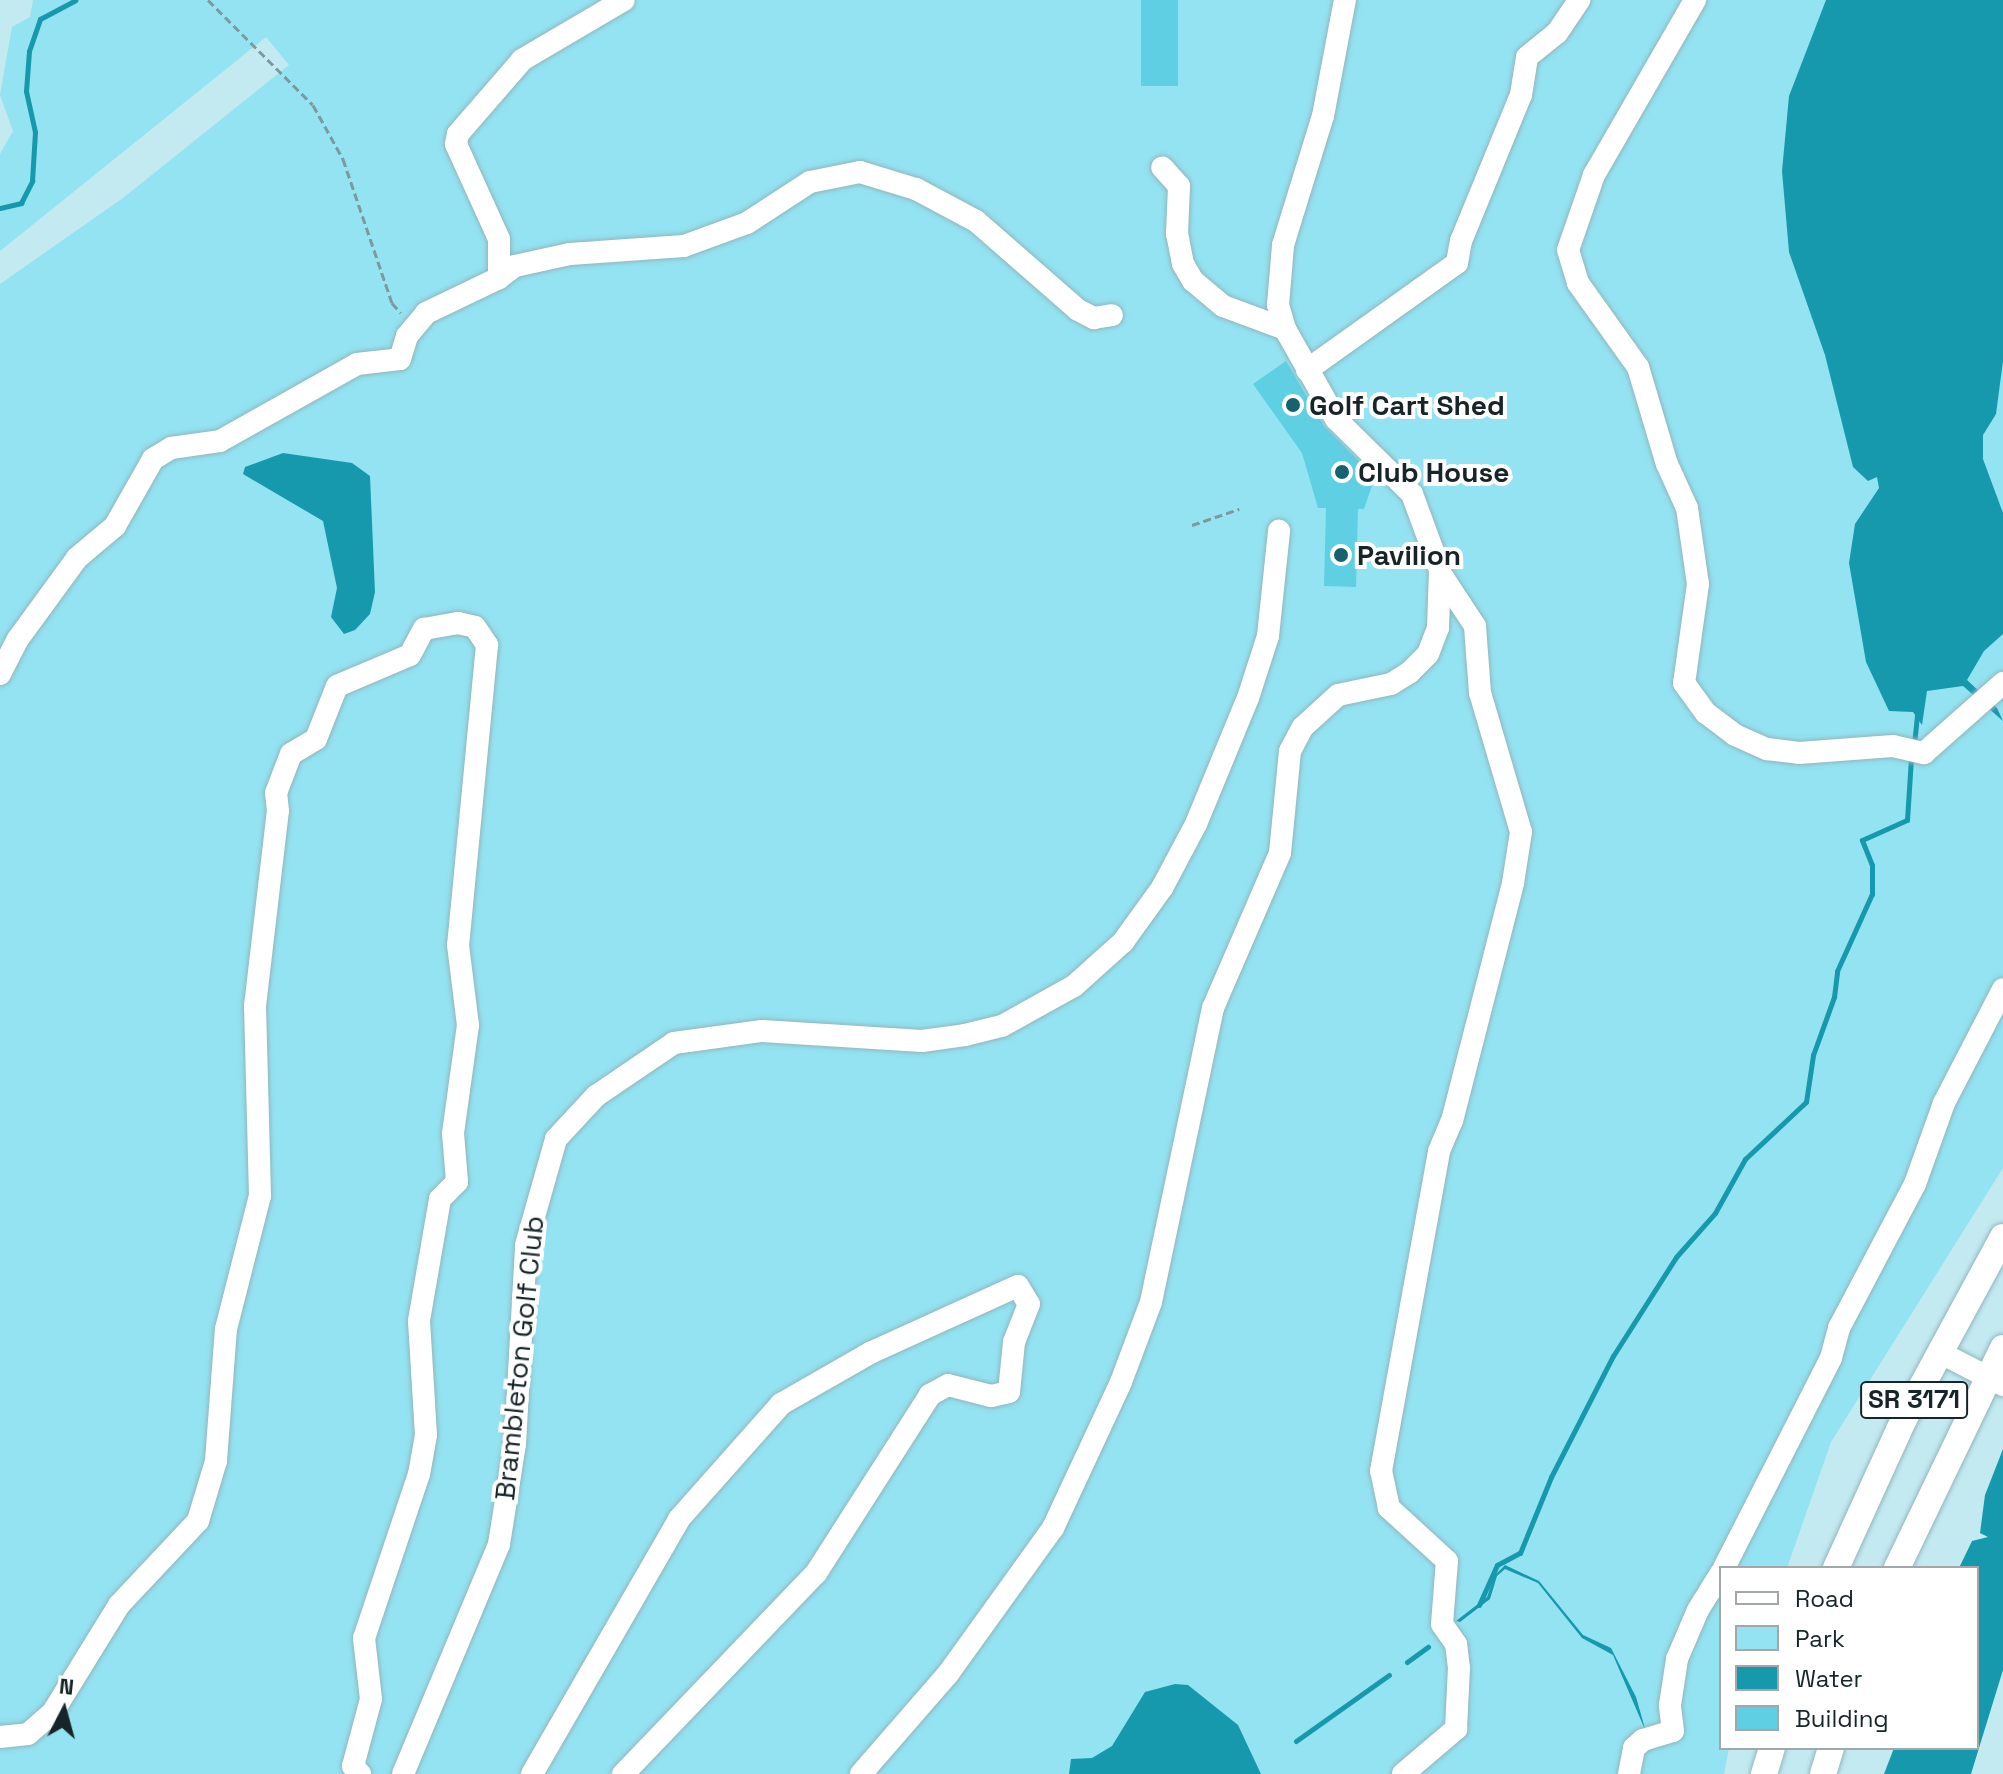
<!DOCTYPE html>
<html>
<head>
<meta charset="utf-8">
<style>
	body { margin:0 }
	#map { position:relative; width:2003px; height:1774px; overflow:hidden; background:#c3e9f1; font-family:"Space Grotesk",sans-serif }
	div>[style] { position:absolute }
	[style*='--x'] { left:calc(var(--x)*1px); top:calc(var(--y)*1px); width:calc(var(--w)*1px); rotate:calc(var(--a)*1deg) }
	.green>* { inset:0; background:#93e3f2 }
	.water>* { inset:0; background:#1699ac }
	.stream>* { height:5px; margin:-2.5px; padding:0 2.5px; transform-origin:2.5px; border-radius:2.5px; background:#1699ac }
	.building>* { inset:0; background:#5fcfe3; transform-origin:0 0 }
	.path>* { height:3px; margin-top:-1.5px; transform-origin:0; background:repeating-linear-gradient(90deg,#7d999f 0 8px,transparent 0 12px) }
	.roads { filter:drop-shadow(0 0 2px #91b6bd) drop-shadow(0 0 2px #91b6bd) }
	.minor>* { height:22px; margin:-11px; padding:0 11px; transform-origin:11px; border-radius:11px; background:#fff }
	.major>* { height:26px; margin:-13px; padding:0 13px; transform-origin:13px; border-radius:13px; background:#fff }
	.dots>* { width:22px; height:22px; translate:-50% -50%; box-sizing:border-box; border:4px solid #fff; border-radius:50% }
	span { translate:-50% -50%; white-space:nowrap; text-align:center; line-height:1.15; -webkit-text-stroke:8px #fff; paint-order:stroke }
	.shield-label span { padding:2px 6px; background:#fff; border:2px solid; border-radius:6px; -webkit-text-stroke-width:0 }
	.shield-label { font-size:26px; color:#172528; font-weight:700 }
	.poi-label { font-size:28px; color:#172528; font-weight:700 }
	.left { translate:0 -50%; text-align:left }
	.street-label { font-size:28px; color:#172528 }
	.legend { position:absolute; left:1719px; top:1566px; width:260px; height:184px; box-sizing:border-box; background:#fff; border:2px solid #a2a8a9; margin:0; padding:10px 14px; list-style:none; font-size:24px; color:#172528 }
	.legend li { display:flex; align-items:center; gap:16px; height:40px }
	.legend b { width:40px; border:2px solid #a2a8a9 }
	.north { position:absolute; left:24px; top:1670px; width:80px; height:80px; -webkit-text-stroke:6px #fff; paint-order:stroke; rotate:6deg; font-size:22px; font-weight:700; line-height:32px; text-align:center; color:#172528 }
	.north::after { content:''; display:block; margin:auto; width:28px; height:36px; background:#172528; clip-path:polygon(50% 0,100% 100%,50% 72%,0 100%) }
</style>
</head>
<body>
<div id="map">
	<div class="green">
		<div style="clip-path:polygon(33px 0,2003px 0,2003px 1168px,1831px 1442px,1787px 1568px,1721px 1568px,1721px 1748px,1729px 1748px,1724px 1774px,0 1774px,0 284px,123px 198px,289px 65px,266px 37px,0 251px,0 154px,13px 131px,0 95px,12px 27px,30px 17px)"></div>
	</div>
	<div class="water">
		<div style="clip-path:polygon(1826px 0,2003px 0,2003px 361px,1996px 414px,1983px 435px,1983px 459px,2003px 513px,2003px 634px,1984px 651px,1967px 680px,1997px 708px,2003px 721px,1963px 686px,1927px 691px,1922px 725px,1913px 712px,1889px 711px,1866px 662px,1849px 563px,1855px 524px,1879px 488px,1877px 477px,1868px 481px,1853px 467px,1825px 355px,1789px 252px,1782px 171px,1789px 96px)"></div>
		<div style="clip-path:polygon(283px 453px,352px 463px,370px 476px,375px 592px,370px 614px,355px 630px,344px 634px,331px 617px,337px 588px,323px 521px,243px 474px,245px 467px)"></div>
		<div style="clip-path:polygon(2003px 1449px,2003px 1670px,1971px 1774px,1884px 1774px,1894px 1748px,1977px 1748px,1977px 1568px,1959px 1568px,1972px 1541px,1988px 1537px,1980px 1533px,1985px 1495px)"></div>
		<div style="clip-path:polygon(1505px 1565px,1539px 1581px,1583px 1635px,1611px 1648px,1636px 1697px,1646px 1732px,1613px 1655px,1582px 1638px,1538px 1583px,1505px 1569px,1497px 1576px,1490px 1599px,1460px 1622px,1456px 1621px,1487px 1597px,1495px 1575px)"></div>
		<div style="clip-path:polygon(1175px 1684px,1188px 1685px,1238px 1725px,1261px 1774px,1069px 1774px,1071px 1759px,1092px 1758px,1112px 1746px,1145px 1692px)"></div>
	</div>
	<div class="stream">
		<div style="--x:0;--y:208;--w:22;--a:-13"></div>
		<div style="--x:21;--y:203;--w:25;--a:-63"></div>
		<div style="--x:32;--y:181;--w:49;--a:-86.5"></div>
		<div style="--x:35;--y:132;--w:42;--a:-102.4"></div>
		<div style="--x:26;--y:91;--w:40;--a:-85.7"></div>
		<div style="--x:29;--y:51;--w:34;--a:-71"></div>
		<div style="--x:40;--y:19;--w:40;--a:-28"></div>
		<div style="--x:1914;--y:744;--w:30;--a:-84"></div>
		<div style="--x:1479;--y:1605;--w:44;--a:-65.8"></div>
		<div style="--x:1497;--y:1565;--w:26;--a:-28"></div>
		<div style="--x:1520;--y:1553;--w:82;--a:-67.8"></div>
		<div style="--x:1551;--y:1477;--w:136;--a:-62.9"></div>
		<div style="--x:1613;--y:1356;--w:117;--a:-57.5"></div>
		<div style="--x:1676;--y:1257;--w:59;--a:-48.4"></div>
		<div style="--x:1715;--y:1213;--w:62;--a:-60.9"></div>
		<div style="--x:1745;--y:1159;--w:83;--a:-43.1"></div>
		<div style="--x:1806;--y:1102;--w:48;--a:-81.5"></div>
		<div style="--x:1813;--y:1055;--w:62;--a:-70.1"></div>
		<div style="--x:1834;--y:997;--w:26;--a:-83"></div>
		<div style="--x:1837;--y:971;--w:85;--a:-65.6"></div>
		<div style="--x:1872;--y:894;--w:29;--a:-90"></div>
		<div style="--x:1872;--y:865;--w:27;--a:-112"></div>
		<div style="--x:1862;--y:840;--w:49;--a:-24"></div>
		<div style="--x:1907;--y:820;--w:62;--a:-86.3"></div>
		<div style="--x:1407;--y:1662;--w:26;--a:-36"></div>
		<div style="--x:1296;--y:1741;--w:114;--a:-35.4"></div>
	</div>
	<div class="building">
		<div style="left:1141px;top:0;width:37px;height:86px"></div>
		<div style="clip-path:polygon(1286px 361px,1324px 426px,1375px 477px,1364px 509px,1358px 509px,1356px 587px,1324px 586px,1326px 508px,1318px 508px,1302px 453px,1253px 384px)"></div>
	</div>
	<div class="path">
		<div style="--x:208;--y:0;--w:148;--a:45"></div>
		<div style="--x:313;--y:105;--w:62;--a:60.9"></div>
		<div style="--x:343;--y:159;--w:152;--a:71.2"></div>
		<div style="--x:392;--y:303;--w:13;--a:48"></div>
		<div style="--x:1192;--y:525;--w:50;--a:-18.8"></div>
	</div>
	<div class="roads">
		<div class="minor">
			<div style="--x:1695;--y:0;--w:202;--a:120"></div>
			<div style="--x:1594;--y:175;--w:79;--a:109.1"></div>
			<div style="--x:1568;--y:250;--w:34;--a:73"></div>
			<div style="--x:1578;--y:283;--w:103;--a:54.5"></div>
			<div style="--x:1638;--y:367;--w:101;--a:73.4"></div>
			<div style="--x:1667;--y:464;--w:48;--a:65.6"></div>
			<div style="--x:1687;--y:508;--w:77;--a:81.8"></div>
			<div style="--x:1698;--y:584;--w:100;--a:98"></div>
			<div style="--x:1684;--y:683;--w:37;--a:54"></div>
			<div style="--x:1706;--y:713;--w:36;--a:37"></div>
			<div style="--x:1735;--y:735;--w:35;--a:24"></div>
			<div style="--x:1767;--y:749;--w:32;--a:7"></div>
			<div style="--x:1799;--y:753;--w:94;--a:-4.3"></div>
			<div style="--x:1893;--y:746;--w:32;--a:13"></div>
			<div style="--x:1924;--y:753;--w:106;--a:-41.5"></div>
			<div style="--x:499;--y:278;--w:20;--a:-37"></div>
			<div style="--x:515;--y:266;--w:56;--a:-12.3"></div>
			<div style="--x:570;--y:254;--w:114;--a:-4"></div>
			<div style="--x:684;--y:246;--w:67;--a:-20.1"></div>
			<div style="--x:747;--y:223;--w:75;--a:-33.1"></div>
			<div style="--x:810;--y:182;--w:51;--a:-11.3"></div>
			<div style="--x:860;--y:172;--w:59;--a:16.9"></div>
			<div style="--x:916;--y:189;--w:68;--a:28.1"></div>
			<div style="--x:976;--y:221;--w:135;--a:41.1"></div>
			<div style="--x:1078;--y:310;--w:18;--a:27"></div>
			<div style="--x:1094;--y:318;--w:18;--a:-9"></div>
			<div style="--x:1285;--y:329;--w:25;--a:-106"></div>
			<div style="--x:1278;--y:305;--w:60;--a:-85.2"></div>
			<div style="--x:1283;--y:245;--w:135;--a:-72.8"></div>
			<div style="--x:1323;--y:116;--w:118;--a:-79.3"></div>
			<div style="--x:1307;--y:370;--w:184;--a:-35.5"></div>
			<div style="--x:1457;--y:263;--w:22;--a:-80"></div>
			<div style="--x:1461;--y:241;--w:158;--a:-67.7"></div>
			<div style="--x:1521;--y:95;--w:38;--a:-81"></div>
			<div style="--x:1527;--y:57;--w:38;--a:-39"></div>
			<div style="--x:1557;--y:33;--w:40;--a:-56"></div>
			<div style="--x:0;--y:674;--w:39;--a:-63"></div>
			<div style="--x:18;--y:639;--w:100;--a:-53.9"></div>
			<div style="--x:77;--y:558;--w:50;--a:-40.1"></div>
			<div style="--x:115;--y:526;--w:77;--a:-60.4"></div>
			<div style="--x:153;--y:459;--w:21;--a:-31"></div>
			<div style="--x:171;--y:448;--w:49;--a:-8.1"></div>
			<div style="--x:220;--y:441;--w:157;--a:-29.3"></div>
			<div style="--x:357;--y:364;--w:43;--a:-6.6"></div>
			<div style="--x:400;--y:359;--w:24;--a:-73"></div>
			<div style="--x:407;--y:336;--w:30;--a:-50"></div>
			<div style="--x:426;--y:313;--w:81;--a:-25.6"></div>
			<div style="--x:499;--y:278;--w:39;--a:-90"></div>
			<div style="--x:499;--y:239;--w:104;--a:-114.4"></div>
			<div style="--x:456;--y:144;--w:10;--a:-79"></div>
			<div style="--x:458;--y:134;--w:98;--a:-49.1"></div>
			<div style="--x:522;--y:60;--w:118;--a:-30.5"></div>
			<div style="--x:1939;--y:1352;--w:72;--a:27.3"></div>
			<div style="--x:1724;--y:1568;--w:236;--a:-63"></div>
			<div style="--x:1831;--y:1358;--w:31;--a:-75"></div>
			<div style="--x:1839;--y:1328;--w:163;--a:-62.2"></div>
			<div style="--x:1915;--y:1184;--w:86;--a:-70.3"></div>
			<div style="--x:1944;--y:1103;--w:128;--a:-62.6"></div>
			<div style="--x:0;--y:1737;--w:28;--a:-6"></div>
			<div style="--x:28;--y:1734;--w:33;--a:-41"></div>
			<div style="--x:53;--y:1712;--w:126;--a:-58.3"></div>
			<div style="--x:119;--y:1605;--w:115;--a:-46.8"></div>
			<div style="--x:198;--y:1521;--w:63;--a:-73.3"></div>
			<div style="--x:216;--y:1461;--w:132;--a:-85.7"></div>
			<div style="--x:226;--y:1329;--w:137;--a:-75.7"></div>
			<div style="--x:260;--y:1196;--w:190;--a:-91.5"></div>
			<div style="--x:255;--y:1006;--w:196;--a:-83.3"></div>
			<div style="--x:278;--y:811;--w:18;--a:-96"></div>
			<div style="--x:276;--y:793;--w:42;--a:-69"></div>
			<div style="--x:291;--y:754;--w:29;--a:-31"></div>
			<div style="--x:316;--y:739;--w:57;--a:-68.4"></div>
			<div style="--x:337;--y:686;--w:79;--a:-23"></div>
			<div style="--x:410;--y:655;--w:30;--a:-62"></div>
			<div style="--x:424;--y:629;--w:35;--a:-10"></div>
			<div style="--x:458;--y:623;--w:17;--a:13"></div>
			<div style="--x:475;--y:627;--w:22;--a:56"></div>
			<div style="--x:487;--y:645;--w:301;--a:95.5"></div>
			<div style="--x:458;--y:945;--w:81;--a:82.9"></div>
			<div style="--x:468;--y:1025;--w:109;--a:97.9"></div>
			<div style="--x:453;--y:1133;--w:49;--a:85.3"></div>
			<div style="--x:457;--y:1182;--w:24;--a:135"></div>
			<div style="--x:440;--y:1199;--w:124;--a:99.8"></div>
			<div style="--x:419;--y:1321;--w:114;--a:86.5"></div>
			<div style="--x:426;--y:1435;--w:40;--a:100"></div>
			<div style="--x:419;--y:1474;--w:173;--a:108.5"></div>
			<div style="--x:364;--y:1638;--w:61;--a:83.5"></div>
			<div style="--x:371;--y:1699;--w:69;--a:105"></div>
			<div style="--x:353;--y:1766;--w:11;--a:49"></div>
			<div style="--x:403;--y:1774;--w:249;--a:-67.3"></div>
			<div style="--x:499;--y:1544;--w:101;--a:-80.9"></div>
			<div style="--x:515;--y:1444;--w:199;--a:-86.8"></div>
			<div style="--x:526;--y:1245;--w:110;--a:-74.2"></div>
			<div style="--x:556;--y:1139;--w:59;--a:-47.1"></div>
			<div style="--x:596;--y:1096;--w:94;--a:-34.2"></div>
			<div style="--x:674;--y:1043;--w:89;--a:-7.8"></div>
			<div style="--x:762;--y:1031;--w:160;--a:3.6"></div>
			<div style="--x:922;--y:1041;--w:43;--a:-7.9"></div>
			<div style="--x:965;--y:1035;--w:38;--a:-14"></div>
			<div style="--x:1002;--y:1026;--w:82;--a:-29.1"></div>
			<div style="--x:1074;--y:986;--w:66;--a:-41.9"></div>
			<div style="--x:1123;--y:942;--w:67;--a:-54.2"></div>
			<div style="--x:1162;--y:888;--w:72;--a:-62"></div>
			<div style="--x:1196;--y:824;--w:136;--a:-67.6"></div>
			<div style="--x:1248;--y:698;--w:65;--a:-72.1"></div>
			<div style="--x:1268;--y:636;--w:106;--a:-84"></div>
			<div style="--x:532;--y:1774;--w:294;--a:-60"></div>
			<div style="--x:679;--y:1519;--w:154;--a:-48.4"></div>
			<div style="--x:781;--y:1404;--w:103;--a:-29.8"></div>
			<div style="--x:870;--y:1353;--w:162;--a:-24.4"></div>
			<div style="--x:1018;--y:1286;--w:21;--a:59"></div>
			<div style="--x:1029;--y:1304;--w:41;--a:111.5"></div>
			<div style="--x:1014;--y:1342;--w:50;--a:95.7"></div>
			<div style="--x:1009;--y:1392;--w:18;--a:167"></div>
			<div style="--x:991;--y:1396;--w:44;--a:-165.7"></div>
			<div style="--x:948;--y:1385;--w:21;--a:151"></div>
			<div style="--x:930;--y:1395;--w:211;--a:122.6"></div>
			<div style="--x:816;--y:1573;--w:279;--a:133.8"></div>
			<div style="--x:861;--y:1774;--w:133;--a:-49"></div>
			<div style="--x:948;--y:1674;--w:180;--a:-54.3"></div>
			<div style="--x:1053;--y:1528;--w:161;--a:-65"></div>
			<div style="--x:1121;--y:1382;--w:85;--a:-69.4"></div>
			<div style="--x:1151;--y:1302;--w:300;--a:-78.1"></div>
			<div style="--x:1213;--y:1008;--w:169;--a:-66.6"></div>
			<div style="--x:1280;--y:853;--w:102;--a:-84.4"></div>
			<div style="--x:1290;--y:751;--w:27;--a:-62"></div>
			<div style="--x:1303;--y:727;--w:47;--a:-42.4"></div>
			<div style="--x:1338;--y:695;--w:54;--a:-11.7"></div>
			<div style="--x:1391;--y:684;--w:22;--a:-32"></div>
			<div style="--x:1410;--y:672;--w:25;--a:-45"></div>
			<div style="--x:1428;--y:654;--w:28;--a:-69"></div>
			<div style="--x:1438;--y:628;--w:58;--a:-88"></div>
			<div style="--x:1440;--y:570;--w:81;--a:-110.2"></div>
			<div style="--x:1412;--y:494;--w:107;--a:-135.4"></div>
			<div style="--x:1336;--y:419;--w:103;--a:-119.5"></div>
			<div style="--x:1285;--y:329;--w:66;--a:-159.6"></div>
			<div style="--x:1223;--y:306;--w:39;--a:-140"></div>
			<div style="--x:1193;--y:281;--w:20;--a:-120"></div>
			<div style="--x:1183;--y:264;--w:31;--a:-101"></div>
			<div style="--x:1177;--y:234;--w:48;--a:-87.6"></div>
			<div style="--x:1179;--y:186;--w:25;--a:-132"></div>
			<div style="--x:1403;--y:1774;--w:70;--a:-40.3"></div>
			<div style="--x:1456;--y:1729;--w:61;--a:-87.2"></div>
			<div style="--x:1459;--y:1668;--w:24;--a:-97"></div>
			<div style="--x:1456;--y:1644;--w:24;--a:-125"></div>
			<div style="--x:1442;--y:1624;--w:63;--a:-85.5"></div>
			<div style="--x:1447;--y:1561;--w:79;--a:-137.6"></div>
			<div style="--x:1389;--y:1508;--w:38;--a:-102"></div>
			<div style="--x:1381;--y:1471;--w:325;--a:-79.7"></div>
			<div style="--x:1439;--y:1151;--w:33;--a:-67"></div>
			<div style="--x:1452;--y:1121;--w:246;--a:-75.6"></div>
			<div style="--x:1513;--y:883;--w:52;--a:-81.1"></div>
			<div style="--x:1521;--y:832;--w:145;--a:-106.4"></div>
			<div style="--x:1480;--y:693;--w:67;--a:-94.3"></div>
			<div style="--x:1475;--y:626;--w:60;--a:-123.4"></div>
			<div style="--x:1629;--y:1774;--w:26;--a:-79"></div>
			<div style="--x:1634;--y:1748;--w:12;--a:-42"></div>
			<div style="--x:1643;--y:1740;--w:31;--a:-17"></div>
			<div style="--x:1673;--y:1731;--w:26;--a:-97"></div>
			<div style="--x:1670;--y:1705;--w:47;--a:-81.3"></div>
			<div style="--x:1677;--y:1659;--w:53;--a:-66.8"></div>
			<div style="--x:1698;--y:1610;--w:44;--a:-58.1"></div>
		</div>
		<div class="major">
			<div style="--x:1836;--y:1568;--w:164;--a:-65.5"></div>
			<div style="--x:1904;--y:1419;--w:207;--a:-61.5"></div>
			<div style="--x:1897;--y:1568;--w:244;--a:-64.3"></div>
			<div style="--x:1764;--y:1774;--w:27;--a:-73"></div>
			<div style="--x:1823;--y:1774;--w:27;--a:-73"></div>
		</div>
	</div>
	<div class="dots">
		<div style="left:1293px;top:405px;background:#16626e"></div>
		<div style="left:1342px;top:472px;background:#16626e"></div>
		<div style="left:1341px;top:555px;background:#16626e"></div>
	</div>
	<div class="shield-label">
		<span style="left:1914px;top:1400px">SR 3171</span>
	</div>
	<div class="poi-label">
		<span class="left" style="left:1309px;top:405px">Golf Cart Shed</span>
		<span class="left" style="left:1358px;top:472px">Club House</span>
		<span class="left" style="left:1357px;top:555px">Pavilion</span>
	</div>
	<div class="street-label">
		<span style="left:519px;top:1358px;rotate:-84deg">Brambleton Golf Club</span>
	</div>
	<ul class="legend">
	<li><b style="height:10px;background:#fff"></b>Road</li>
	<li><b style="height:22px;background:#93e3f2"></b>Park</li>
	<li><b style="height:22px;background:#1699ac"></b>Water</li>
	<li><b style="height:22px;background:#5fcfe3"></b>Building</li>
	</ul>
	<div class="north">N</div>
</div>
</body>
</html>
